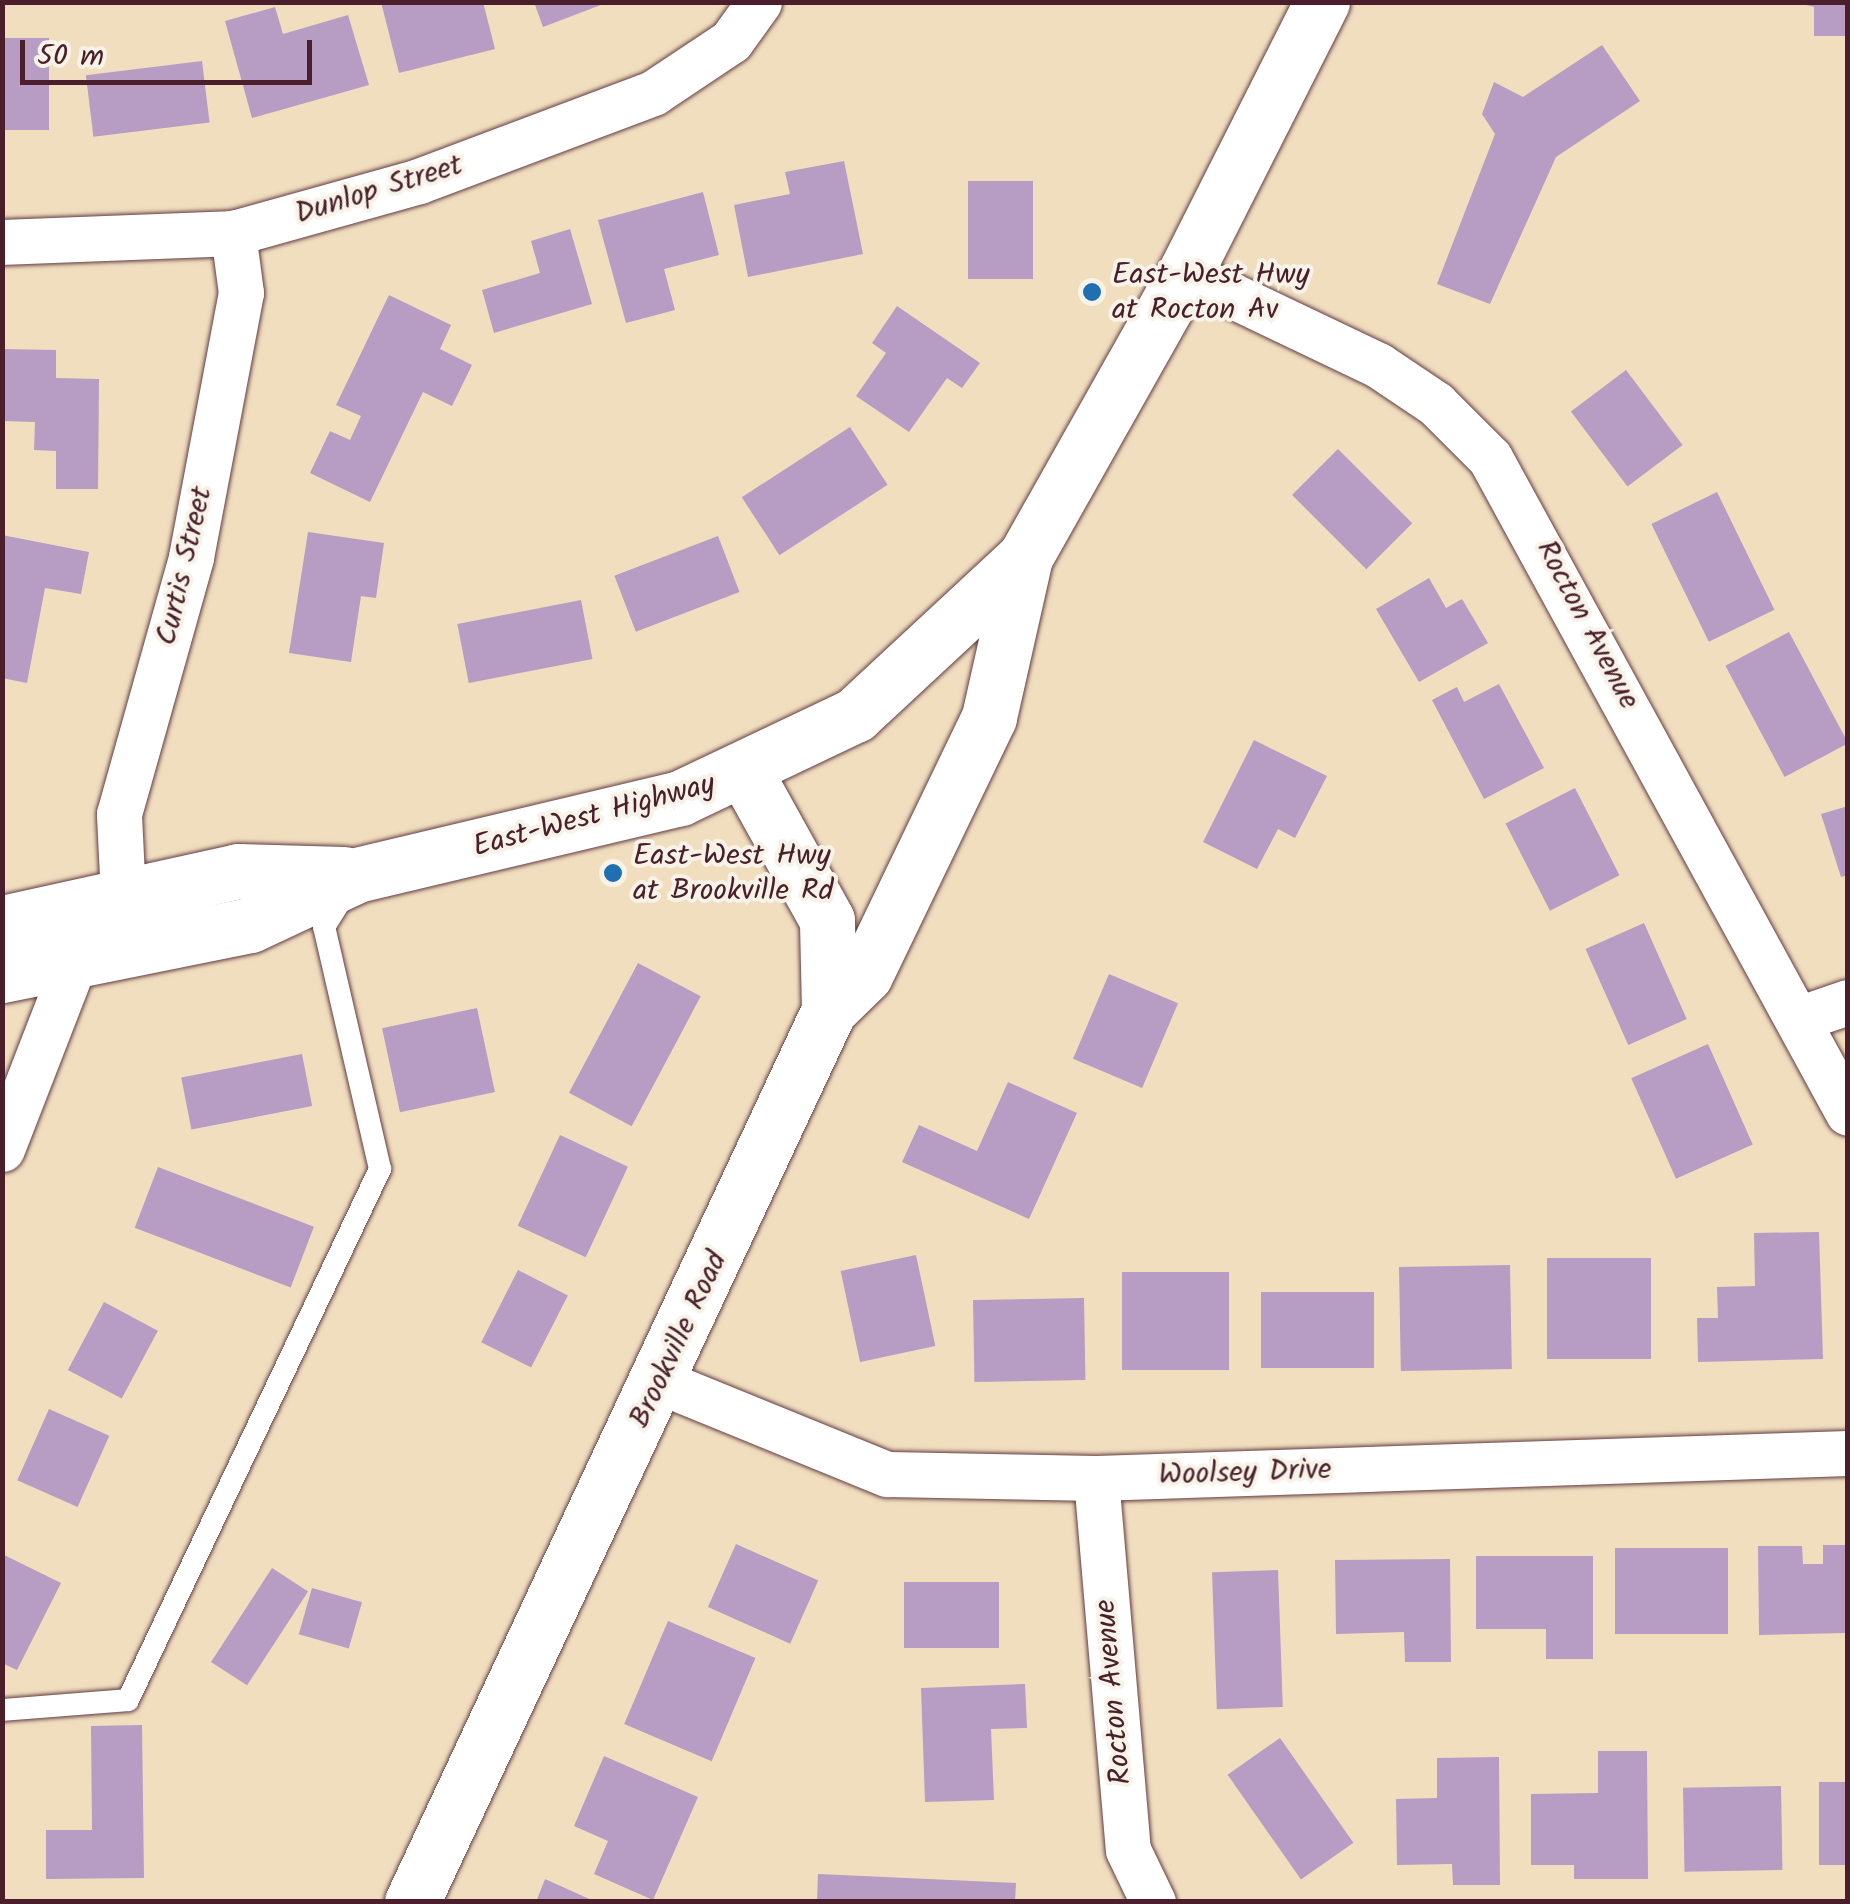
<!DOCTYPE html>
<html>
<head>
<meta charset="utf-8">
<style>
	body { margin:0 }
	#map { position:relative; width:1850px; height:1904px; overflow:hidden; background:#f1debf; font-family:Kalam,sans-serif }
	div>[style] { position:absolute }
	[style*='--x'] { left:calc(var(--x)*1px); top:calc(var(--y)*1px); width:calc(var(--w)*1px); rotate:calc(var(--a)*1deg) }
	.building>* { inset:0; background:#b79cc3; transform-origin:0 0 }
	.roads { filter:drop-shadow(0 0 2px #633c41) drop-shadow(0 0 2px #633c41) }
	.lane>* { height:22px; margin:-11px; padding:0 11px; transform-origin:11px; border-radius:11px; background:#fff }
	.street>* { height:45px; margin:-22.5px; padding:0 22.5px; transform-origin:22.5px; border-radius:22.5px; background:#fff }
	.secondary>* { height:55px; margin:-27.5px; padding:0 27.5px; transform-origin:27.5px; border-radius:27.5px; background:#fff }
	.primary>* { height:55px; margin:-27.5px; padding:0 27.5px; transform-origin:27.5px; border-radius:27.5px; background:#fff }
	.dots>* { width:28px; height:28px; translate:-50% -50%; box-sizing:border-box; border:5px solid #f7f3e8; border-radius:50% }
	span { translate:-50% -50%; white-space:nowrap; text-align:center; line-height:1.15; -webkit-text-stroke:8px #f7f3e8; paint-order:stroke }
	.street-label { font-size:30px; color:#4a1f2b }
	.poi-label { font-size:30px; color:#4a1f2b }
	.left { translate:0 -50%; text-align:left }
	.frame { position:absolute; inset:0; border:5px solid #4a1f2b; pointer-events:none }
	.scale { position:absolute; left:20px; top:40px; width:292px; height:45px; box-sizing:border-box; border:5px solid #4a1f2b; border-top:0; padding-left:12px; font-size:30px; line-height:35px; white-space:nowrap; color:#4a1f2b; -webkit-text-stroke:8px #f7f3e8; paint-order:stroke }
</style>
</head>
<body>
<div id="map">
	<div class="building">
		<div style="clip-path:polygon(381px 2px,483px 2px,495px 49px,399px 73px)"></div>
		<div style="clip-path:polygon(534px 2px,606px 2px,606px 3px,543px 27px)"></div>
		<div style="clip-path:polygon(1795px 2px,1848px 2px,1848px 36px,1814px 36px,1814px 7px)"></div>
		<div style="clip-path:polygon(275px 7px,283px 34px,348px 15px,369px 85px,252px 118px,225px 21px)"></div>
		<div style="left:2px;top:38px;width:47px;height:92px"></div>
		<div style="clip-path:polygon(1602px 45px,1640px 101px,1556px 157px,1490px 304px,1437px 284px,1495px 134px,1482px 114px,1494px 82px,1523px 97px)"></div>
		<div style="left:202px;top:61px;width:62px;height:117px;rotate:83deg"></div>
		<div style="clip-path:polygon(844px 161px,863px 254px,748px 277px,734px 205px,790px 194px,785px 172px)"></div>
		<div style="left:968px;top:181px;width:65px;height:98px"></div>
		<div style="clip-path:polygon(703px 192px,719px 255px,664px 269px,675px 310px,626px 323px,598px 220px)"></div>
		<div style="clip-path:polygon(570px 229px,592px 304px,494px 333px,482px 290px,540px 273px,531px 241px)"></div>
		<div style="clip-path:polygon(389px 295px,451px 325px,440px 349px,472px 365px,452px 406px,423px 392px,370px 502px,310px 473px,330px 431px,350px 440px,361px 416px,336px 405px)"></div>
		<div style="clip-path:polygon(897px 306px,980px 363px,962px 388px,947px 378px,909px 432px,856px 396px,886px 353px,872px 343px)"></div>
		<div style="clip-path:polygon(2px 349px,56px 350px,56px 378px,99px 379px,98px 489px,56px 489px,56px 451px,34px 450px,35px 422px,2px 421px)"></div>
		<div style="left:1626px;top:370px;width:94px;height:69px;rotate:53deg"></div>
		<div style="left:850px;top:427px;width:69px;height:129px;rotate:57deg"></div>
		<div style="left:1338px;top:449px;width:105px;height:65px;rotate:45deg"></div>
		<div style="left:1717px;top:492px;width:131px;height:73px;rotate:64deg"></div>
		<div style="clip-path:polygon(308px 532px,384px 543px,376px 598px,361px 596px,351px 662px,289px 653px)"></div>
		<div style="clip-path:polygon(2px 535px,89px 552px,81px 594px,45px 588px,27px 683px,2px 678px)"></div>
		<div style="left:718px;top:536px;width:60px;height:111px;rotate:69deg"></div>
		<div style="clip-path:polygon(1429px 578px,1446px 608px,1462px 599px,1488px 643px,1419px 682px,1376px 609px)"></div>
		<div style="left:581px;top:600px;width:60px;height:126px;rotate:79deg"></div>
		<div style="left:1789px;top:632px;width:126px;height:72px;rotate:62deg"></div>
		<div style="clip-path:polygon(1499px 684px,1544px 768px,1484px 799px,1432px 700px,1457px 687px,1464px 702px)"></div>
		<div style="clip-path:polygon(1254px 740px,1327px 776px,1295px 838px,1278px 829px,1257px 869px,1203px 842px)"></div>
		<div style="left:1575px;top:788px;width:98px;height:78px;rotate:63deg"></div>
		<div style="clip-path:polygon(1848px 806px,1848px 875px,1841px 877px,1821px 814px)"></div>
		<div style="left:1644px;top:923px;width:105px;height:64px;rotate:66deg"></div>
		<div style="left:638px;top:963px;width:71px;height:147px;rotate:28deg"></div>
		<div style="left:1109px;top:974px;width:75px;height:92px;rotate:23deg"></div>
		<div style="left:477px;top:1008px;width:86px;height:97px;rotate:78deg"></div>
		<div style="left:1708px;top:1044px;width:110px;height:84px;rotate:66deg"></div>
		<div style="left:302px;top:1054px;width:53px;height:123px;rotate:79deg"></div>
		<div style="clip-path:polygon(1008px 1082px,1077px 1113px,1029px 1219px,902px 1162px,919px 1125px,977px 1151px)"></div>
		<div style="left:560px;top:1135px;width:75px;height:100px;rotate:25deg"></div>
		<div style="left:158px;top:1167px;width:167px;height:65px;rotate:21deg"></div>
		<div style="clip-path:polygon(1819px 1232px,1823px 1359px,1698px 1362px,1697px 1318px,1718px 1318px,1717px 1287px,1755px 1286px,1754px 1233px)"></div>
		<div style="left:916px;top:1255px;width:93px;height:77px;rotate:78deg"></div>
		<div style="left:1547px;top:1258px;width:104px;height:101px"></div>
		<div style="left:1510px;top:1265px;width:104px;height:111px;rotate:89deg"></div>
		<div style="left:518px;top:1270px;width:56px;height:81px;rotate:27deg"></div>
		<div style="left:1122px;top:1272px;width:107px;height:98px"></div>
		<div style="left:1261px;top:1292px;width:113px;height:76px"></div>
		<div style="left:1084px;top:1298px;width:82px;height:111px;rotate:89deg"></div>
		<div style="left:104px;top:1302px;width:61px;height:77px;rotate:28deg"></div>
		<div style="left:49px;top:1409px;width:66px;height:78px;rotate:24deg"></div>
		<div style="left:736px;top:1544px;width:90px;height:69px;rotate:24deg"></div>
		<div style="clip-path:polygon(1823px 1545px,1848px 1545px,1848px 1633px,1759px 1635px,1758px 1546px,1802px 1546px,1803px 1564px,1823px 1564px)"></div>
		<div style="left:1728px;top:1548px;width:86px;height:113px;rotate:90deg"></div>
		<div style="clip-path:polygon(2px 1554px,61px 1583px,17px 1670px,2px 1663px)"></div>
		<div style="clip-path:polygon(1476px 1556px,1593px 1556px,1593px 1659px,1546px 1659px,1546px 1629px,1476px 1629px)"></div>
		<div style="clip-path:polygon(1450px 1559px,1451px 1662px,1405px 1662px,1404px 1632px,1336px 1634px,1335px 1560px)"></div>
		<div style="left:272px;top:1568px;width:43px;height:112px;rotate:33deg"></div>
		<div style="left:1278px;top:1570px;width:137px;height:66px;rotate:88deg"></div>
		<div style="left:904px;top:1582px;width:95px;height:66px"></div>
		<div style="left:312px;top:1588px;width:52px;height:48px;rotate:16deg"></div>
		<div style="left:668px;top:1621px;width:95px;height:112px;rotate:23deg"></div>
		<div style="clip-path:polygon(1025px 1684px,1027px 1728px,991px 1729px,994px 1800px,925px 1802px,921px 1688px)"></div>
		<div style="clip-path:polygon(142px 1725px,144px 1878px,46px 1879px,46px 1830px,92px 1830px,91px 1726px)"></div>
		<div style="left:1280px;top:1738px;width:128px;height:64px;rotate:55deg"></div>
		<div style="clip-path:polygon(1598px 1751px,1647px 1751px,1648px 1879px,1574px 1879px,1574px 1865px,1531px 1865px,1531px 1794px,1598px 1793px)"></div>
		<div style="clip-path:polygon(604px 1756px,698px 1797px,653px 1900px,594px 1874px,608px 1841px,574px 1826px)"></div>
		<div style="clip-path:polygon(1499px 1757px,1500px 1885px,1453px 1885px,1452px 1864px,1397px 1865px,1396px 1799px,1437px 1798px,1437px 1758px)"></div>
		<div style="left:1819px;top:1782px;width:29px;height:83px"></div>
		<div style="left:1781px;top:1786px;width:84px;height:98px;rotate:89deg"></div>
		<div style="clip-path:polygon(818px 1874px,1016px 1883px,1015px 1902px,817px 1902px)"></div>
		<div style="clip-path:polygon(545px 1879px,596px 1902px,536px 1902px)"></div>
	</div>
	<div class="roads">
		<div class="lane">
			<div style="--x:2;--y:1710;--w:126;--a:-4.5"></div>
			<div style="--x:128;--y:1700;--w:588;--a:-64.61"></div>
			<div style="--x:380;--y:1169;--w:248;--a:-103"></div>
			<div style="--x:324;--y:927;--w:40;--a:-58"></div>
		</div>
		<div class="street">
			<div style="--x:2;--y:242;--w:231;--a:-2.2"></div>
			<div style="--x:233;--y:233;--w:193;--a:-15.6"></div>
			<div style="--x:419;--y:181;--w:250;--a:-20.6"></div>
			<div style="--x:653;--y:93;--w:94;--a:-33.7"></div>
			<div style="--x:731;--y:41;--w:48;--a:-54.3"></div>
			<div style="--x:1185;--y:273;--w:214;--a:25.5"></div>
			<div style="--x:1378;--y:365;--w:70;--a:33.9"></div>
			<div style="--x:1436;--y:404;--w:76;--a:45"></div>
			<div style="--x:1490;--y:458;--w:746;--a:61.34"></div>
			<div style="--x:123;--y:897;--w:83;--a:-92.8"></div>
			<div style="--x:119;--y:814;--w:267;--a:-74.3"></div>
			<div style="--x:191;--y:557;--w:269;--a:-79.3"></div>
			<div style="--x:241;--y:293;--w:61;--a:-97.6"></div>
			<div style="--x:1798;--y:1019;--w:53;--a:-18.8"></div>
			<div style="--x:2;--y:1149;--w:202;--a:-68.8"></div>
			<div style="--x:661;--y:1382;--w:244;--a:22.2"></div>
			<div style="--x:887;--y:1474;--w:209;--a:1.1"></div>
			<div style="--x:1096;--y:1478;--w:752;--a:-1.9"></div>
			<div style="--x:1096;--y:1478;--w:373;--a:85.1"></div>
			<div style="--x:1128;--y:1850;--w:58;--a:64.3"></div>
		</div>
		<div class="secondary">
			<div style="--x:412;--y:1902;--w:985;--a:-64.94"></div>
			<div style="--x:829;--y:1010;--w:90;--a:-91.3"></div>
			<div style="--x:827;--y:920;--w:167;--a:-119"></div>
		</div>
		<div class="primary">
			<div style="--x:2;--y:923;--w:242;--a:-12.4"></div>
			<div style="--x:238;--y:871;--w:106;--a:1.6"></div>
			<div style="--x:2;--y:975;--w:253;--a:-11.4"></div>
			<div style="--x:250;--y:925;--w:118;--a:-25"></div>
			<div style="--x:357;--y:875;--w:332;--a:-13.4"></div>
			<div style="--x:680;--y:798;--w:194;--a:-25.4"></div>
			<div style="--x:855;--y:715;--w:232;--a:-42.9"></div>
			<div style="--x:1025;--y:557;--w:326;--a:-60.6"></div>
			<div style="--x:1185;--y:273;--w:304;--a:-63.2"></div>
			<div style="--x:829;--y:1010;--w:50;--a:-44.2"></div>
			<div style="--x:865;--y:975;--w:286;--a:-64.3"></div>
			<div style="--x:989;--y:717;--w:164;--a:-77.3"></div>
		</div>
	</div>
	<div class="dots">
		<div style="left:1092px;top:292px;background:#1f6fb2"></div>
		<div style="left:613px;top:873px;background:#1f6fb2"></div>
	</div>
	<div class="street-label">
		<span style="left:379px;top:190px;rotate:-17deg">Dunlop Street</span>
		<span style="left:185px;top:566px;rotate:-77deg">Curtis Street</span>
		<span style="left:1587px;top:625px;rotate:62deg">Rocton Avenue</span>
		<span style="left:594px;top:816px;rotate:-15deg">East-West Highway</span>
		<span style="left:679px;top:1340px;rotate:-65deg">Brookville Road</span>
		<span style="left:1245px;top:1473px;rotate:-2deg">Woolsey Drive</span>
		<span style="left:1114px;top:1692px;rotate:-95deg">Rocton Avenue</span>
	</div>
	<div class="poi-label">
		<span class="left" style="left:1112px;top:292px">East-West Hwy<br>at Rocton Av</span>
		<span class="left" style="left:633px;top:873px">East-West Hwy<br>at Brookville Rd</span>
	</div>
	<div class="frame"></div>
	<div class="scale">50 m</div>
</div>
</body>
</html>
